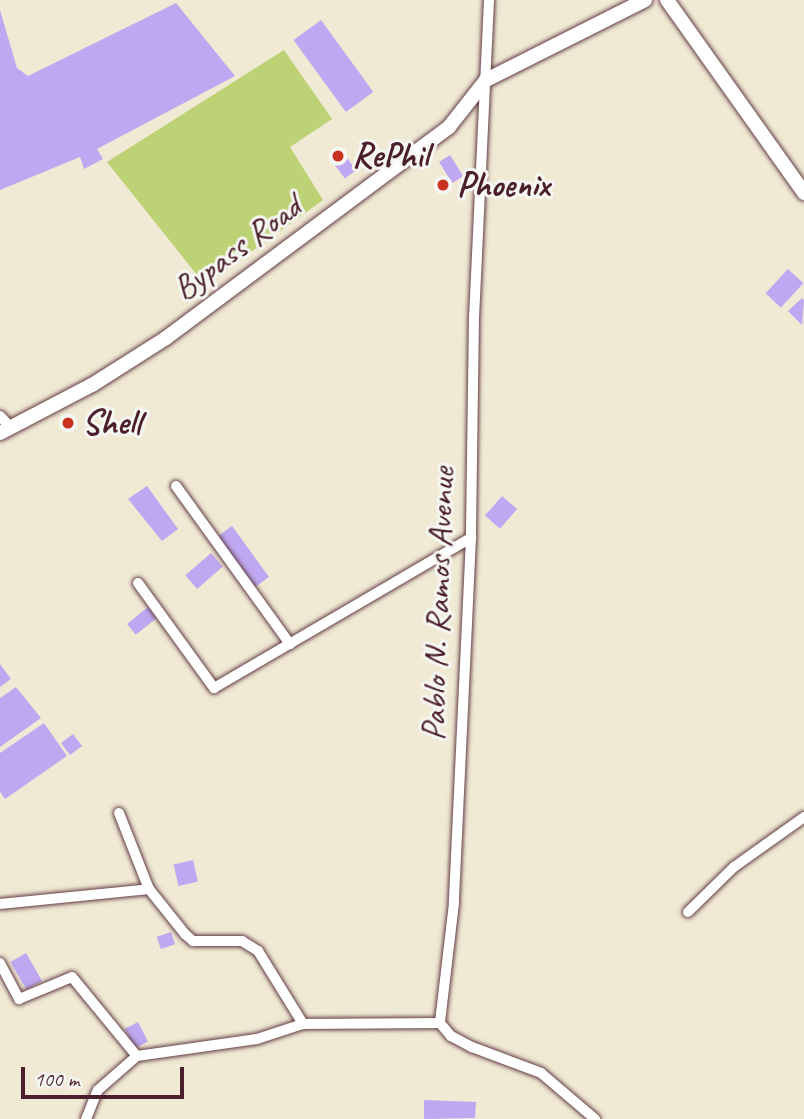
<!DOCTYPE html>
<html>
<head>
<meta charset="utf-8">
<style>
	body { margin:0 }
	#map { position:relative; width:804px; height:1119px; overflow:hidden; background:#f0e9d4; font-family:Caveat,sans-serif }
	div>[style] { position:absolute }
	[style*='--x'] { left:calc(var(--x)*1px); top:calc(var(--y)*1px); width:calc(var(--w)*1px); rotate:calc(var(--a)*1deg) }
	.green>* { inset:0; background:#bdd175 }
	.building>* { inset:0; background:#bfa8f1; transform-origin:0 0 }
	.roads { filter:drop-shadow(0 0 2px #633d44) drop-shadow(0 0 2px #633d44) }
	.minor>* { height:10px; margin:-5px; padding:0 5px; transform-origin:5px; border-radius:5px; background:#fff }
	.major>* { height:14px; margin:-7px; padding:0 7px; transform-origin:7px; border-radius:7px; background:#fff }
	.dots>* { width:19px; height:19px; translate:-50% -50%; box-sizing:border-box; border:4px solid #f6f6f2; border-radius:50% }
	span { translate:-50% -50%; white-space:nowrap; text-align:center; line-height:1.15; -webkit-text-stroke:6px #f6f6f2; paint-order:stroke }
	.poi-label { font-size:35px; color:#4a1f2b; font-weight:700 }
	.left { translate:0 -50%; text-align:left }
	.street-label { font-size:35px; color:#4a1f2b }
	.scale { position:absolute; left:21px; top:1067px; width:163px; height:32px; box-sizing:border-box; border:4px solid #4a1f2b; border-top:0; padding-left:9px; font-size:21px; line-height:24px; white-space:nowrap; color:#4a1f2b; -webkit-text-stroke:5px #f6f6f2; paint-order:stroke }
</style>
</head>
<body>
<div id="map">
	<div class="green">
		<div style="clip-path:polygon(284px 50px,332px 119px,290px 147px,323px 200px,205px 285px,107px 162px)"></div>
	</div>
	<div class="building">
		<div style="clip-path:polygon(176px 3px,235px 76px,97px 149px,103px 159px,84px 169px,80px 157px,0 190px,0 10px,17px 68px,28px 76px)"></div>
		<div style="left:321px;top:20px;width:89px;height:34px;rotate:54deg"></div>
		<div style="left:341px;top:150px;width:25px;height:14px;rotate:53deg"></div>
		<div style="left:450px;top:155px;width:25px;height:13px;rotate:58deg"></div>
		<div style="left:788px;top:269px;width:21px;height:33px;rotate:43deg"></div>
		<div style="clip-path:polygon(802px 298px,804px 300px,802px 325px,788px 311px)"></div>
		<div style="clip-path:polygon(147px 486px,178px 529px,162px 541px,128px 499px)"></div>
		<div style="left:502px;top:496px;width:20px;height:26px;rotate:41deg"></div>
		<div style="left:232px;top:526px;width:63px;height:18px;rotate:54deg"></div>
		<div style="left:211px;top:553px;width:18px;height:34px;rotate:49deg"></div>
		<div style="left:148px;top:607px;width:14px;height:27px;rotate:51deg"></div>
		<div style="clip-path:polygon(0 664px,11px 679px,0 687px)"></div>
		<div style="clip-path:polygon(16px 687px,41px 718px,0 747px,0 698px)"></div>
		<div style="clip-path:polygon(44px 723px,67px 756px,5px 799px,0 792px,0 753px)"></div>
		<div style="left:73px;top:734px;width:15px;height:15px;rotate:53deg"></div>
		<div style="left:193px;top:860px;width:22px;height:20px;rotate:77deg"></div>
		<div style="left:171px;top:932px;width:13px;height:15px;rotate:72deg"></div>
		<div style="left:26px;top:953px;width:32px;height:18px;rotate:60deg"></div>
		<div style="left:138px;top:1022px;width:22px;height:15px;rotate:63deg"></div>
		<div style="clip-path:polygon(424px 1100px,476px 1102px,475px 1118px,424px 1119px)"></div>
	</div>
	<div class="roads">
		<div class="minor">
			<div style="--x:489;--y:0;--w:316;--a:92.7"></div>
			<div style="--x:474;--y:316;--w:222;--a:90.8"></div>
			<div style="--x:471;--y:538;--w:365;--a:92.7"></div>
			<div style="--x:454;--y:903;--w:121;--a:96.7"></div>
			<div style="--x:440;--y:1023;--w:17;--a:50"></div>
			<div style="--x:451;--y:1036;--w:24;--a:28"></div>
			<div style="--x:472;--y:1047;--w:74;--a:20.6"></div>
			<div style="--x:541;--y:1073;--w:71;--a:40.4"></div>
			<div style="--x:0;--y:416;--w:16;--a:47"></div>
			<div style="--x:176;--y:486;--w:195;--a:54.2"></div>
			<div style="--x:138;--y:583;--w:130;--a:54.1"></div>
			<div style="--x:214;--y:688;--w:298;--a:-30.3"></div>
			<div style="--x:119;--y:813;--w:82;--a:68.5"></div>
			<div style="--x:149;--y:889;--w:58;--a:51.3"></div>
			<div style="--x:185;--y:934;--w:11;--a:41"></div>
			<div style="--x:193;--y:941;--w:49;--a:0"></div>
			<div style="--x:242;--y:941;--w:19;--a:32"></div>
			<div style="--x:258;--y:951;--w:86;--a:58.3"></div>
			<div style="--x:0;--y:904;--w:150;--a:-5.7"></div>
			<div style="--x:688;--y:912;--w:64;--a:-44.4"></div>
			<div style="--x:734;--y:867;--w:86;--a:-35.5"></div>
			<div style="--x:0;--y:963;--w:41;--a:62.2"></div>
			<div style="--x:19;--y:999;--w:57;--a:-22.5"></div>
			<div style="--x:72;--y:977;--w:102;--a:50.6"></div>
			<div style="--x:137;--y:1056;--w:121;--a:-8.1"></div>
			<div style="--x:257;--y:1039;--w:48;--a:-18.1"></div>
			<div style="--x:303;--y:1024;--w:137;--a:-0.4"></div>
			<div style="--x:86;--y:1119;--w:31;--a:-68"></div>
			<div style="--x:98;--y:1090;--w:52;--a:-41.1"></div>
		</div>
		<div class="major">
			<div style="--x:667;--y:0;--w:237;--a:54.6"></div>
			<div style="--x:0;--y:433;--w:104;--a:-27.6"></div>
			<div style="--x:92;--y:385;--w:88;--a:-32.4"></div>
			<div style="--x:166;--y:338;--w:353;--a:-36.7"></div>
			<div style="--x:449;--y:127;--w:60;--a:-51.8"></div>
			<div style="--x:486;--y:80;--w:178;--a:-26.7"></div>
		</div>
	</div>
	<div class="dots">
		<div style="left:338px;top:156px;background:#c8321e"></div>
		<div style="left:443px;top:185px;background:#c8321e"></div>
		<div style="left:68px;top:423px;background:#c8321e"></div>
	</div>
	<div class="poi-label">
		<span class="left" style="left:352px;top:156px">RePhil</span>
		<span class="left" style="left:457px;top:185px">Phoenix</span>
		<span class="left" style="left:82px;top:423px">Shell</span>
	</div>
	<div class="street-label">
		<span style="left:237px;top:248px;rotate:-37deg">Bypass Road</span>
		<span style="left:438px;top:604px;rotate:-88deg">Pablo N. Ramos Avenue</span>
	</div>
	<div class="scale">100 m</div>
</div>
</body>
</html>
